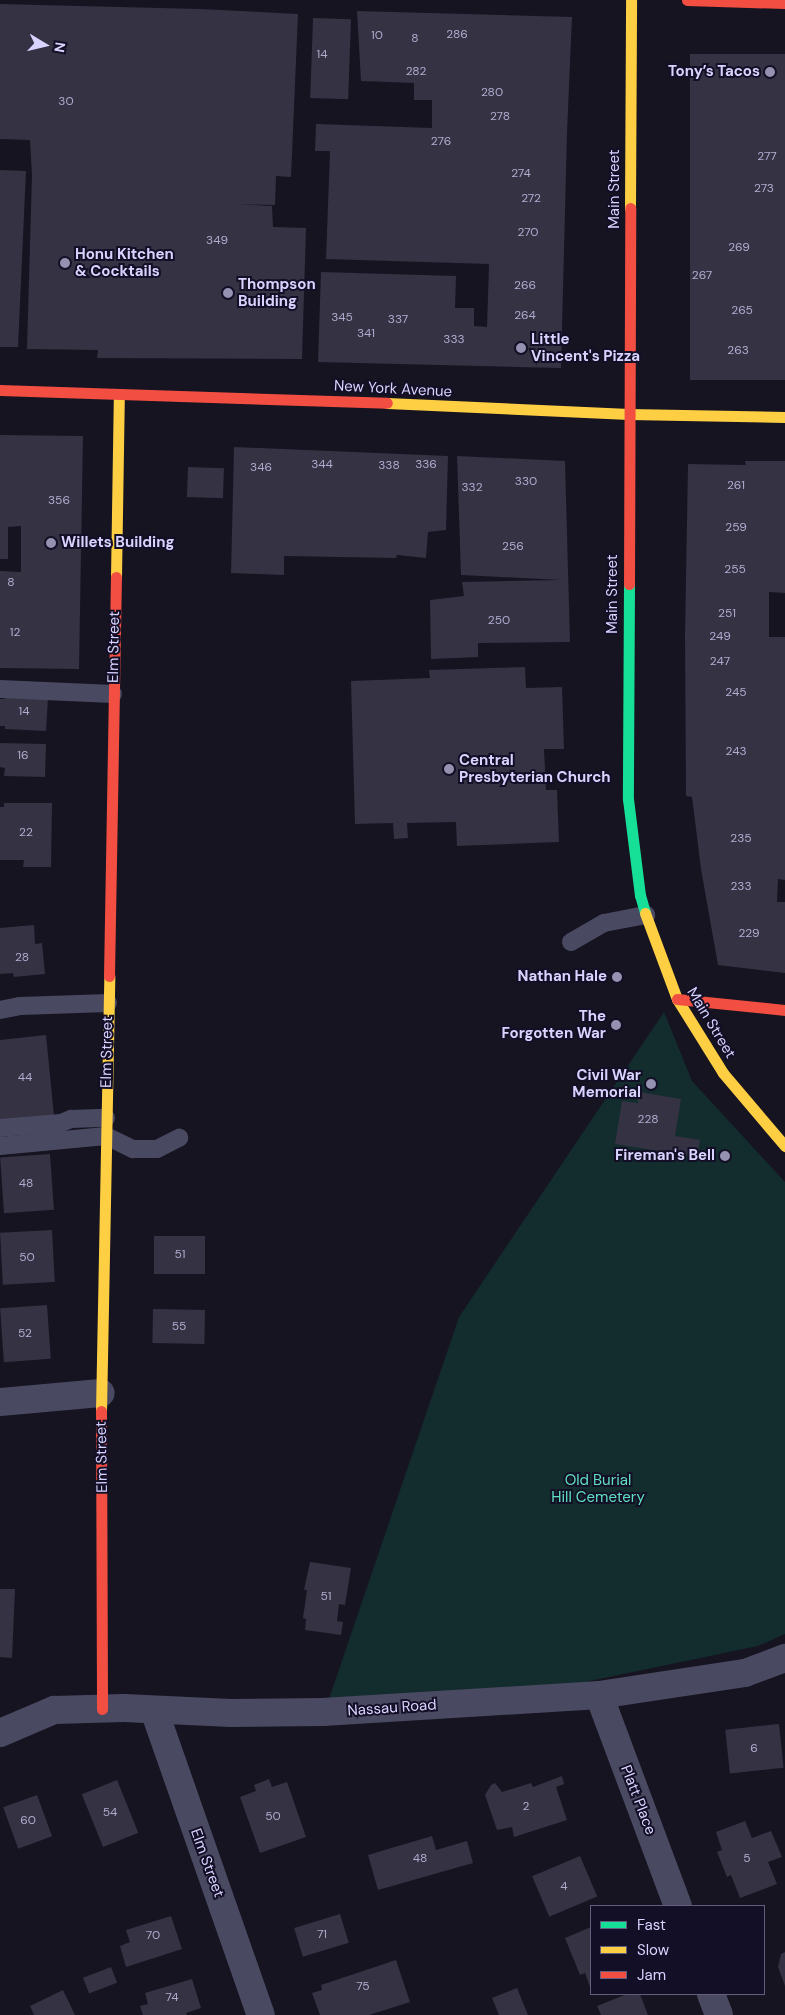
<!DOCTYPE html>
<html>
<head>
<meta charset="utf-8">
<style>
	body { margin:0 }
	#map { position:relative; width:785px; height:2015px; overflow:hidden; background:#161421; font-family:"DM Sans",sans-serif }
	div>[style] { position:absolute }
	[style*='--x'] { left:calc(var(--x)*1px); top:calc(var(--y)*1px); width:calc(var(--w)*1px); rotate:calc(var(--a)*1deg) }
	.green>* { inset:0; background:#132c2d }
	.building>* { inset:0; background:#343243; transform-origin:0 0 }
	.lane>* { height:18px; margin:-9px; padding:0 9px; transform-origin:9px; border-radius:9px; background:#4a4962 }
	.street>* { height:28px; margin:-14px; padding:0 14px; transform-origin:14px; border-radius:14px; background:#4a4962 }
	.fast>* { height:11px; margin:-5.5px; padding:0 5.5px; transform-origin:5.5px; border-radius:5.5px; background:#16e098 }
	.slow>* { height:11px; margin:-5.5px; padding:0 5.5px; transform-origin:5.5px; border-radius:5.5px; background:#ffcf43 }
	.jam>* { height:11px; margin:-5.5px; padding:0 5.5px; transform-origin:5.5px; border-radius:5.5px; background:#f24e42 }
	.dots>* { width:14px; height:14px; translate:-50% -50%; box-sizing:border-box; border:2px solid #130f26; border-radius:50% }
	span { translate:-50% -50%; white-space:nowrap; text-align:center; line-height:1.15; -webkit-text-stroke:4px #130f26; paint-order:stroke }
	.number-label { font-size:12px; color:#b0acd0 }
	.number-label span { -webkit-text-stroke-width:0 }
	.poi-label { font-size:15px; color:#d9d4ff; font-weight:700 }
	.right { translate:-100% -50%; text-align:right }
	.left { translate:0 -50%; text-align:left }
	.street-label { font-size:15px; color:#d9d4ff }
	.park-label { font-size:15px; color:#5fe0c0 }
	.legend { position:absolute; left:590px; top:1905px; width:175px; height:90px; box-sizing:border-box; background:#130f26; border:1px solid #625e7d; margin:0; padding:6px 9px; list-style:none; font-size:15px; color:#d9d4ff }
	.legend li { display:flex; align-items:center; gap:10px; height:25px }
	.legend b { width:25px; border:1px solid #625e7d }
	.north { position:absolute; left:20px; top:20px; width:50px; height:50px; -webkit-text-stroke:4px #130f26; paint-order:stroke; rotate:99deg; font-size:14px; font-weight:700; line-height:20px; text-align:center; color:#d9d4ff }
	.north::after { content:''; display:block; margin:auto; width:18px; height:22px; background:#d9d4ff; clip-path:polygon(50% 0,100% 100%,50% 72%,0 100%) }
</style>
</head>
<body>
<div id="map">
	<div class="green">
		<div style="clip-path:polygon(664px 1012px,692px 1081px,785px 1182px,785px 1634px,758px 1646px,580px 1683px,329px 1699px,459px 1317px)"></div>
	</div>
	<div class="building">
		<div style="clip-path:polygon(0 4px,200px 9px,298px 14px,291px 177px,276px 176px,275px 205px,239px 204px,272px 206px,273px 227px,306px 228px,302px 359px,97px 358px,98px 350px,27px 349px,32px 175px,30px 140px,0 139px)"></div>
		<div style="clip-path:polygon(357px 11px,572px 17px,567px 133px,561px 368px,318px 362px,321px 272px,456px 276px,455px 308px,474px 308px,474px 326px,487px 327px,489px 264px,326px 259px,330px 151px,315px 151px,316px 124px,432px 128px,432px 100px,414px 100px,414px 83px,361px 81px)"></div>
		<div style="left:313px;top:18px;width:38px;height:80px;rotate:2deg"></div>
		<div style="left:690px;top:54px;width:95px;height:326px"></div>
		<div style="clip-path:polygon(0 170px,26px 171px,18px 347px,0 347px)"></div>
		<div style="clip-path:polygon(0 435px,83px 436px,79px 669px,0 668px,0 571px,21px 572px,21px 526px,8px 527px,8px 559px,0 559px)"></div>
		<div style="clip-path:polygon(234px 447px,448px 456px,446px 530px,428px 532px,426px 558px,397px 555px,396px 558px,284px 556px,284px 575px,231px 573px)"></div>
		<div style="clip-path:polygon(457px 456px,565px 461px,570px 642px,478px 643px,478px 657px,431px 659px,430px 600px,464px 596px,462px 582px,561px 580px,461px 575px)"></div>
		<div style="clip-path:polygon(745px 461px,785px 461px,785px 593px,769px 592px,769px 637px,785px 637px,785px 880px,778px 879px,777px 902px,785px 902px,785px 973px,718px 965px,701px 869px,692px 797px,686px 796px,685px 636px,688px 464px,746px 465px)"></div>
		<div style="left:188px;top:467px;width:36px;height:30px;rotate:2deg"></div>
		<div style="clip-path:polygon(525px 667px,526px 688px,562px 687px,564px 749px,544px 749px,546px 790px,557px 790px,559px 842px,457px 846px,456px 822px,407px 823px,408px 838px,394px 839px,393px 823px,355px 824px,351px 681px,430px 678px,429px 670px)"></div>
		<div style="clip-path:polygon(5px 695px,48px 698px,46px 731px,5px 729px,5px 726px,0 726px,0 699px,5px 699px)"></div>
		<div style="clip-path:polygon(0 743px,46px 744px,45px 777px,4px 776px,5px 768px,0 767px)"></div>
		<div style="clip-path:polygon(4px 803px,52px 803px,51px 867px,23px 867px,24px 860px,0 860px,0 807px,4px 807px)"></div>
		<div style="clip-path:polygon(34px 925px,35px 944px,42px 943px,45px 974px,14px 977px,13px 973px,0 974px,0 928px)"></div>
		<div style="clip-path:polygon(46px 1035px,54px 1116px,0 1121px,0 1040px)"></div>
		<div style="clip-path:polygon(639px 1092px,681px 1099px,675px 1136px,700px 1140px,697px 1157px,615px 1144px,622px 1101px,638px 1103px)"></div>
		<div style="left:50px;top:1154px;width:56px;height:50px;rotate:86deg"></div>
		<div style="left:52px;top:1230px;width:52px;height:52px;rotate:87deg"></div>
		<div style="left:205px;top:1236px;width:38px;height:51px;rotate:90deg"></div>
		<div style="left:47px;top:1305px;width:54px;height:47px;rotate:86deg"></div>
		<div style="left:153px;top:1309px;width:52px;height:34px;rotate:1deg"></div>
		<div style="clip-path:polygon(310px 1562px,351px 1568px,345px 1605px,339px 1604px,337px 1621px,343px 1622px,341px 1635px,305px 1630px,306px 1619px,303px 1618px,307px 1590px,304px 1590px)"></div>
		<div style="clip-path:polygon(0 1589px,15px 1589px,12px 1658px,0 1657px)"></div>
		<div style="left:779px;top:1724px;width:44px;height:54px;rotate:84deg"></div>
		<div style="clip-path:polygon(562px 1776px,564px 1784px,556px 1787px,567px 1820px,514px 1837px,512px 1827px,497px 1830px,485px 1795px,491px 1785px,495px 1783px,502px 1792px,531px 1783px,533px 1787px)"></div>
		<div style="clip-path:polygon(269px 1779px,272px 1787px,287px 1782px,306px 1837px,260px 1853px,240px 1797px,256px 1791px,254px 1785px)"></div>
		<div style="left:117px;top:1780px;width:57px;height:38px;rotate:68deg"></div>
		<div style="left:37px;top:1795px;width:44px;height:36px;rotate:70deg"></div>
		<div style="clip-path:polygon(745px 1821px,752px 1838px,771px 1831px,782px 1857px,768px 1862px,777px 1884px,740px 1898px,731px 1875px,727px 1877px,717px 1852px,722px 1850px,716px 1832px)"></div>
		<div style="clip-path:polygon(432px 1836px,436px 1850px,467px 1841px,473px 1863px,378px 1890px,368px 1855px)"></div>
		<div style="left:580px;top:1856px;width:44px;height:52px;rotate:67deg"></div>
		<div style="left:340px;top:1914px;width:30px;height:48px;rotate:73deg"></div>
		<div style="clip-path:polygon(171px 1916px,182px 1949px,126px 1967px,120px 1946px,130px 1942px,126px 1930px)"></div>
		<div style="clip-path:polygon(591px 1927px,591px 1990px,585px 1973px,580px 1975px,565px 1938px)"></div>
		<div style="clip-path:polygon(785px 1952px,785px 1986px,778px 1967px,781px 1954px)"></div>
		<div style="clip-path:polygon(396px 1960px,410px 2002px,369px 2015px,320px 2015px,312px 1993px,322px 1990px,321px 1985px)"></div>
		<div style="left:111px;top:1967px;width:17px;height:30px;rotate:69deg"></div>
		<div style="clip-path:polygon(192px 1979px,201px 2008px,186px 2013px,187px 2015px,143px 2015px,140px 2006px,148px 2004px,145px 1993px)"></div>
		<div style="clip-path:polygon(517px 1988px,528px 2015px,499px 2015px,492px 1998px)"></div>
		<div style="clip-path:polygon(63px 1990px,75px 2015px,34px 2015px,30px 2006px)"></div>
		<div style="clip-path:polygon(627px 1994px,640px 1994px,648px 2015px,601px 2015px,597px 2006px)"></div>
	</div>
	<div class="lane">
		<div style="--x:0;--y:689;--w:113;--a:2.5"></div>
		<div style="--x:571;--y:942;--w:38;--a:-30"></div>
		<div style="--x:604;--y:923;--w:43;--a:-10.8"></div>
		<div style="--x:0;--y:1010;--w:20;--a:-11"></div>
		<div style="--x:20;--y:1006;--w:88;--a:-2"></div>
		<div style="--x:0;--y:1128;--w:61;--a:-4.7"></div>
		<div style="--x:61;--y:1123;--w:11;--a:-22"></div>
		<div style="--x:71;--y:1119;--w:35;--a:-2"></div>
		<div style="--x:0;--y:1146;--w:106;--a:-5.4"></div>
		<div style="--x:106;--y:1136;--w:30;--a:26"></div>
		<div style="--x:133;--y:1149;--w:24;--a:0"></div>
		<div style="--x:157;--y:1149;--w:25;--a:-27"></div>
	</div>
	<div class="street">
		<div style="--x:0;--y:1402;--w:101;--a:-5.1"></div>
		<div style="--x:599;--y:1695;--w:225;--a:69.5"></div>
		<div style="--x:154;--y:1710;--w:323;--a:70.7"></div>
		<div style="--x:0;--y:1733;--w:59;--a:-23.1"></div>
		<div style="--x:54;--y:1710;--w:70;--a:-1.6"></div>
		<div style="--x:124;--y:1708;--w:107;--a:2.7"></div>
		<div style="--x:231;--y:1713;--w:92;--a:-0.6"></div>
		<div style="--x:323;--y:1712;--w:277;--a:-3.5"></div>
		<div style="--x:599;--y:1695;--w:148;--a:-8.6"></div>
		<div style="--x:745;--y:1673;--w:43;--a:-20.6"></div>
		<div style="--x:711;--y:1994;--w:22;--a:69"></div>
	</div>
	<div class="fast">
		<div style="--x:629;--y:584;--w:215;--a:90.3"></div>
		<div style="--x:628;--y:799;--w:97;--a:82.9"></div>
		<div style="--x:640;--y:895;--w:19;--a:74"></div>
	</div>
	<div class="slow">
		<div style="--x:630;--y:208;--w:208;--a:-89.7"></div>
		<div style="--x:387;--y:403;--w:242;--a:2.6"></div>
		<div style="--x:629;--y:414;--w:156;--a:1.1"></div>
		<div style="--x:116;--y:577;--w:183;--a:-89.1"></div>
		<div style="--x:645;--y:913;--w:92;--a:69.6"></div>
		<div style="--x:677;--y:999;--w:87;--a:58.1"></div>
		<div style="--x:723;--y:1073;--w:96;--a:49.7"></div>
		<div style="--x:101;--y:1411;--w:435;--a:-88.9"></div>
	</div>
	<div class="jam">
		<div style="--x:687;--y:0;--w:98;--a:1.8"></div>
		<div style="--x:0;--y:390;--w:387;--a:1.9"></div>
		<div style="--x:629;--y:584;--w:376;--a:-89.8"></div>
		<div style="--x:109;--y:976;--w:399;--a:-89"></div>
		<div style="--x:677;--y:999;--w:109;--a:5.8"></div>
		<div style="--x:101;--y:1411;--w:298;--a:89.8"></div>
	</div>
	<div class="dots">
		<div style="left:770px;top:72px;background:#9591b1"></div>
		<div style="left:65px;top:263px;background:#9591b1"></div>
		<div style="left:228px;top:293px;background:#9591b1"></div>
		<div style="left:521px;top:348px;background:#9591b1"></div>
		<div style="left:51px;top:543px;background:#9591b1"></div>
		<div style="left:449px;top:769px;background:#9591b1"></div>
		<div style="left:617px;top:977px;background:#9591b1"></div>
		<div style="left:616px;top:1025px;background:#9591b1"></div>
		<div style="left:651px;top:1084px;background:#9591b1"></div>
		<div style="left:725px;top:1156px;background:#9591b1"></div>
	</div>
	<div class="number-label">
		<span style="left:457px;top:35px">286</span>
		<span style="left:377px;top:36px">10</span>
		<span style="left:415px;top:39px">8</span>
		<span style="left:322px;top:55px">14</span>
		<span style="left:416px;top:72px">282</span>
		<span style="left:492px;top:93px">280</span>
		<span style="left:66px;top:102px">30</span>
		<span style="left:500px;top:117px">278</span>
		<span style="left:441px;top:142px">276</span>
		<span style="left:767px;top:157px">277</span>
		<span style="left:521px;top:174px">274</span>
		<span style="left:764px;top:189px">273</span>
		<span style="left:531px;top:199px">272</span>
		<span style="left:528px;top:233px">270</span>
		<span style="left:217px;top:241px">349</span>
		<span style="left:739px;top:248px">269</span>
		<span style="left:702px;top:276px">267</span>
		<span style="left:525px;top:286px">266</span>
		<span style="left:742px;top:311px">265</span>
		<span style="left:525px;top:316px">264</span>
		<span style="left:342px;top:318px">345</span>
		<span style="left:398px;top:320px">337</span>
		<span style="left:366px;top:334px">341</span>
		<span style="left:454px;top:340px">333</span>
		<span style="left:738px;top:351px">263</span>
		<span style="left:322px;top:465px">344</span>
		<span style="left:426px;top:465px">336</span>
		<span style="left:389px;top:466px">338</span>
		<span style="left:261px;top:468px">346</span>
		<span style="left:526px;top:482px">330</span>
		<span style="left:736px;top:486px">261</span>
		<span style="left:472px;top:488px">332</span>
		<span style="left:59px;top:501px">356</span>
		<span style="left:736px;top:528px">259</span>
		<span style="left:513px;top:547px">256</span>
		<span style="left:735px;top:570px">255</span>
		<span style="left:11px;top:583px">8</span>
		<span style="left:727px;top:614px">251</span>
		<span style="left:499px;top:621px">250</span>
		<span style="left:15px;top:633px">12</span>
		<span style="left:720px;top:637px">249</span>
		<span style="left:720px;top:662px">247</span>
		<span style="left:736px;top:693px">245</span>
		<span style="left:24px;top:712px">14</span>
		<span style="left:736px;top:752px">243</span>
		<span style="left:23px;top:756px">16</span>
		<span style="left:26px;top:833px">22</span>
		<span style="left:741px;top:839px">235</span>
		<span style="left:741px;top:887px">233</span>
		<span style="left:749px;top:934px">229</span>
		<span style="left:22px;top:958px">28</span>
		<span style="left:25px;top:1078px">44</span>
		<span style="left:648px;top:1120px">228</span>
		<span style="left:26px;top:1184px">48</span>
		<span style="left:180px;top:1255px">51</span>
		<span style="left:27px;top:1258px">50</span>
		<span style="left:179px;top:1327px">55</span>
		<span style="left:25px;top:1334px">52</span>
		<span style="left:326px;top:1597px">51</span>
		<span style="left:754px;top:1749px">6</span>
		<span style="left:526px;top:1807px">2</span>
		<span style="left:110px;top:1813px">54</span>
		<span style="left:273px;top:1817px">50</span>
		<span style="left:28px;top:1821px">60</span>
		<span style="left:420px;top:1859px">48</span>
		<span style="left:747px;top:1859px">5</span>
		<span style="left:564px;top:1887px">4</span>
		<span style="left:322px;top:1935px">71</span>
		<span style="left:153px;top:1936px">70</span>
		<span style="left:363px;top:1987px">75</span>
		<span style="left:172px;top:1998px">74</span>
	</div>
	<div class="poi-label">
		<span class="right" style="left:760px;top:72px">Tony’s Tacos</span>
		<span class="left" style="left:75px;top:263px">Honu Kitchen<br>&amp; Cocktails</span>
		<span class="left" style="left:238px;top:293px">Thompson<br>Building</span>
		<span class="left" style="left:531px;top:348px">Little<br>Vincent's Pizza</span>
		<span class="left" style="left:61px;top:543px">Willets Building</span>
		<span class="left" style="left:459px;top:769px">Central<br>Presbyterian Church</span>
		<span class="right" style="left:607px;top:977px">Nathan Hale</span>
		<span class="right" style="left:606px;top:1025px">The<br>Forgotten War</span>
		<span class="right" style="left:641px;top:1084px">Civil War<br>Memorial</span>
		<span class="right" style="left:715px;top:1156px">Fireman's Bell</span>
	</div>
	<div class="street-label">
		<span style="left:615px;top:189px;rotate:-90deg">Main Street</span>
		<span style="left:393px;top:389px;rotate:3deg">New York Avenue</span>
		<span style="left:613px;top:594px;rotate:-90deg">Main Street</span>
		<span style="left:114px;top:647px;rotate:-89deg">Elm Street</span>
		<span style="left:711px;top:1023px;rotate:59deg">Main Street</span>
		<span style="left:107px;top:1052px;rotate:-89deg">Elm Street</span>
		<span style="left:102px;top:1457px;rotate:-91deg">Elm Street</span>
		<span style="left:392px;top:1708px;rotate:-4deg">Nassau Road</span>
		<span style="left:638px;top:1800px;rotate:69deg">Platt Place</span>
		<span style="left:207px;top:1863px;rotate:70deg">Elm Street</span>
	</div>
	<div class="park-label">
		<span style="left:598px;top:1489px">Old Burial<br>Hill Cemetery</span>
	</div>
	<ul class="legend">
	<li><b style="height:6px;background:#16e098"></b>Fast</li>
	<li><b style="height:6px;background:#ffcf43"></b>Slow</li>
	<li><b style="height:6px;background:#f24e42"></b>Jam</li>
	</ul>
	<div class="north">N</div>
</div>
</body>
</html>
